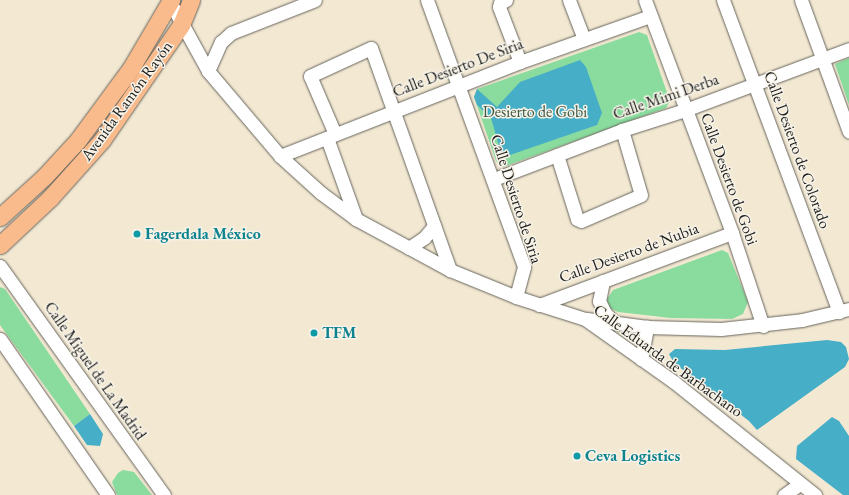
<!DOCTYPE html>
<html>
<head>
<meta charset="utf-8">
<style>
	body { margin:0 }
	#map { position:relative; width:849px; height:495px; overflow:hidden; background:#f3e9d3; font-family:"EB Garamond",serif }
	div>[style] { position:absolute }
	[style*='--x'] { left:calc(var(--x)*1px); top:calc(var(--y)*1px); width:calc(var(--w)*1px); rotate:calc(var(--a)*1deg) }
	.green>* { inset:0; background:#8adc9e }
	.water>* { inset:0; background:#47aec7 }
	.roads { filter:drop-shadow(0 0 1px #67645c) drop-shadow(0 0 1px #67645c) }
	.minor>* { height:13px; margin:-6.5px; padding:0 6.5px; transform-origin:6.5px; border-radius:6.5px; background:#fff }
	.major>* { height:17px; margin:-8.5px; padding:0 8.5px; transform-origin:8.5px; border-radius:8.5px; background:#fabb8c }
	.dots>* { width:11px; height:11px; translate:-50% -50%; box-sizing:border-box; border:2px solid #f7f3e8; border-radius:50% }
	span { translate:-50% -50%; white-space:nowrap; text-align:center; line-height:1.15; -webkit-text-stroke:3px #f7f3e8; paint-order:stroke }
	.street-label { font-size:16px; color:#1c1c1c }
	.park-label { font-size:16px; color:#3d5643 }
	.culture-label { font-size:16px; color:#0d838f; font-weight:700 }
	.left { translate:0 -50%; text-align:left }
</style>
</head>
<body>
<div id="map">
	<div class="green">
		<div style="clip-path:polygon(639px 32px,647px 35px,670px 101px,666px 108px,503px 167px,496px 161px,474px 97px,477px 89px)"></div>
		<div style="clip-path:polygon(849px 58px,849px 105px,835px 64px)"></div>
		<div style="clip-path:polygon(722px 250px,728px 253px,748px 302px,743px 314px,732px 319px,671px 318px,618px 312px,608px 307px,607px 299px,613px 290px)"></div>
		<div style="clip-path:polygon(0 287px,5px 289px,90px 414px,74px 426px,0 325px)"></div>
		<div style="clip-path:polygon(123px 470px,134px 472px,152px 495px,117px 495px,112px 482px,118px 473px)"></div>
	</div>
	<div class="water">
		<div style="clip-path:polygon(580px 60px,586px 67px,602px 113px,597px 125px,510px 155px,501px 153px,491px 118px,477px 105px,474px 97px,477px 89px,497px 107px,520px 82px)"></div>
		<div style="clip-path:polygon(827px 340px,841px 342px,846px 347px,849px 359px,845px 367px,757px 430px,749px 421px,674px 363px,669px 354px,675px 349px,725px 350px)"></div>
		<div style="clip-path:polygon(90px 414px,103px 434px,100px 446px,87px 445px,74px 426px)"></div>
		<div style="clip-path:polygon(832px 417px,839px 421px,849px 436px,849px 495px,843px 495px,796px 459px,797px 446px)"></div>
	</div>
	<div class="roads">
		<div class="minor">
			<div style="--x:169;--y:0;--w:81;--a:61.2"></div>
			<div style="--x:208;--y:71;--w:111;--a:49.7"></div>
			<div style="--x:280;--y:156;--w:55;--a:42.1"></div>
			<div style="--x:321;--y:193;--w:44;--a:36.6"></div>
			<div style="--x:356;--y:219;--w:107;--a:28.5"></div>
			<div style="--x:450;--y:270;--w:71;--a:22.2"></div>
			<div style="--x:516;--y:297;--w:72;--a:17.7"></div>
			<div style="--x:585;--y:319;--w:109;--a:35.3"></div>
			<div style="--x:674;--y:382;--w:181;--a:38.7"></div>
			<div style="--x:427;--y:0;--w:284;--a:70"></div>
			<div style="--x:524;--y:267;--w:31;--a:105"></div>
			<div style="--x:506;--y:0;--w:7;--a:153"></div>
			<div style="--x:500;--y:3;--w:4;--a:104"></div>
			<div style="--x:499;--y:7;--w:59;--a:69.1"></div>
			<div style="--x:569;--y:0;--w:42;--a:69"></div>
			<div style="--x:645;--y:0;--w:249;--a:69.5"></div>
			<div style="--x:732;--y:233;--w:98;--a:71.6"></div>
			<div style="--x:723;--y:0;--w:333;--a:69.6"></div>
			<div style="--x:801;--y:0;--w:140;--a:70"></div>
			<div style="--x:208;--y:71;--w:32;--a:-66"></div>
			<div style="--x:221;--y:42;--w:13;--a:-42"></div>
			<div style="--x:231;--y:33;--w:90;--a:-21.4"></div>
			<div style="--x:335;--y:134;--w:63;--a:-113.3"></div>
			<div style="--x:310;--y:76;--w:67;--a:-24.7"></div>
			<div style="--x:371;--y:48;--w:236;--a:70.4"></div>
			<div style="--x:327;--y:138;--w:86;--a:70.3"></div>
			<div style="--x:557;--y:155;--w:67;--a:72.6"></div>
			<div style="--x:577;--y:219;--w:4;--a:27"></div>
			<div style="--x:581;--y:221;--w:65;--a:-23.4"></div>
			<div style="--x:641;--y:195;--w:68;--a:-106.3"></div>
			<div style="--x:280;--y:156;--w:258;--a:-21.4"></div>
			<div style="--x:520;--y:62;--w:138;--a:-19.5"></div>
			<div style="--x:494;--y:179;--w:137;--a:-20.9"></div>
			<div style="--x:622;--y:130;--w:66;--a:-17.6"></div>
			<div style="--x:685;--y:110;--w:175;--a:-20.4"></div>
			<div style="--x:409;--y:248;--w:18;--a:-34"></div>
			<div style="--x:424;--y:238;--w:16;--a:-50"></div>
			<div style="--x:0;--y:266;--w:282;--a:54.4"></div>
			<div style="--x:603;--y:281;--w:20;--a:101"></div>
			<div style="--x:599;--y:301;--w:13;--a:63"></div>
			<div style="--x:605;--y:313;--w:14;--a:45"></div>
			<div style="--x:539;--y:305;--w:206;--a:-20.5"></div>
			<div style="--x:587;--y:319;--w:61;--a:7.6"></div>
			<div style="--x:647;--y:327;--w:74;--a:1.5"></div>
			<div style="--x:721;--y:329;--w:81;--a:-6.3"></div>
			<div style="--x:802;--y:320;--w:48;--a:-13.2"></div>
			<div style="--x:0;--y:339;--w:190;--a:55.3"></div>
			<div style="--x:641;--y:359;--w:33;--a:-79"></div>
			<div style="--x:784;--y:495;--w:19;--a:-35"></div>
		</div>
		<div class="major">
			<div style="--x:0;--y:217;--w:59;--a:-42.3"></div>
			<div style="--x:44;--y:177;--w:50;--a:-47.4"></div>
			<div style="--x:78;--y:140;--w:89;--a:-53.6"></div>
			<div style="--x:131;--y:68;--w:79;--a:-59.5"></div>
			<div style="--x:0;--y:245;--w:69;--a:-43.2"></div>
			<div style="--x:50;--y:198;--w:78;--a:-48.1"></div>
			<div style="--x:102;--y:140;--w:140;--a:-55.5"></div>
			<div style="--x:181;--y:25;--w:27;--a:-68"></div>
		</div>
	</div>
	<div class="dots">
		<div style="left:137px;top:234px;background:#0f9aa8"></div>
		<div style="left:314px;top:333px;background:#0f9aa8"></div>
		<div style="left:577px;top:456px;background:#0f9aa8"></div>
	</div>
	<div class="street-label">
		<span style="left:458px;top:68px;rotate:-21deg">Calle Desierto De Siria</span>
		<span style="left:666px;top:97px;rotate:-19deg">Calle Mimi Derba</span>
		<span style="left:127px;top:101px;rotate:-54deg">Avenida Ramón Rayón</span>
		<span style="left:797px;top:150px;rotate:70deg">Calle Desierto de Colorado</span>
		<span style="left:729px;top:179px;rotate:70deg">Calle Desierto de Gobi</span>
		<span style="left:516px;top:199px;rotate:72deg">Calle Desierto de Siria</span>
		<span style="left:629px;top:253px;rotate:-20deg">Calle Desierto de Nubia</span>
		<span style="left:668px;top:361px;rotate:36deg">Calle Eduarda de Barbachano</span>
		<span style="left:95px;top:371px;rotate:55deg">Calle Miguel de La Madrid</span>
	</div>
	<div class="park-label">
		<span style="left:535px;top:112px">Desierto de Gobi</span>
	</div>
	<div class="culture-label">
		<span class="left" style="left:145px;top:234px">Fagerdala México</span>
		<span class="left" style="left:322px;top:333px">TFM</span>
		<span class="left" style="left:585px;top:456px">Ceva Logistics</span>
	</div>
</div>
</body>
</html>
